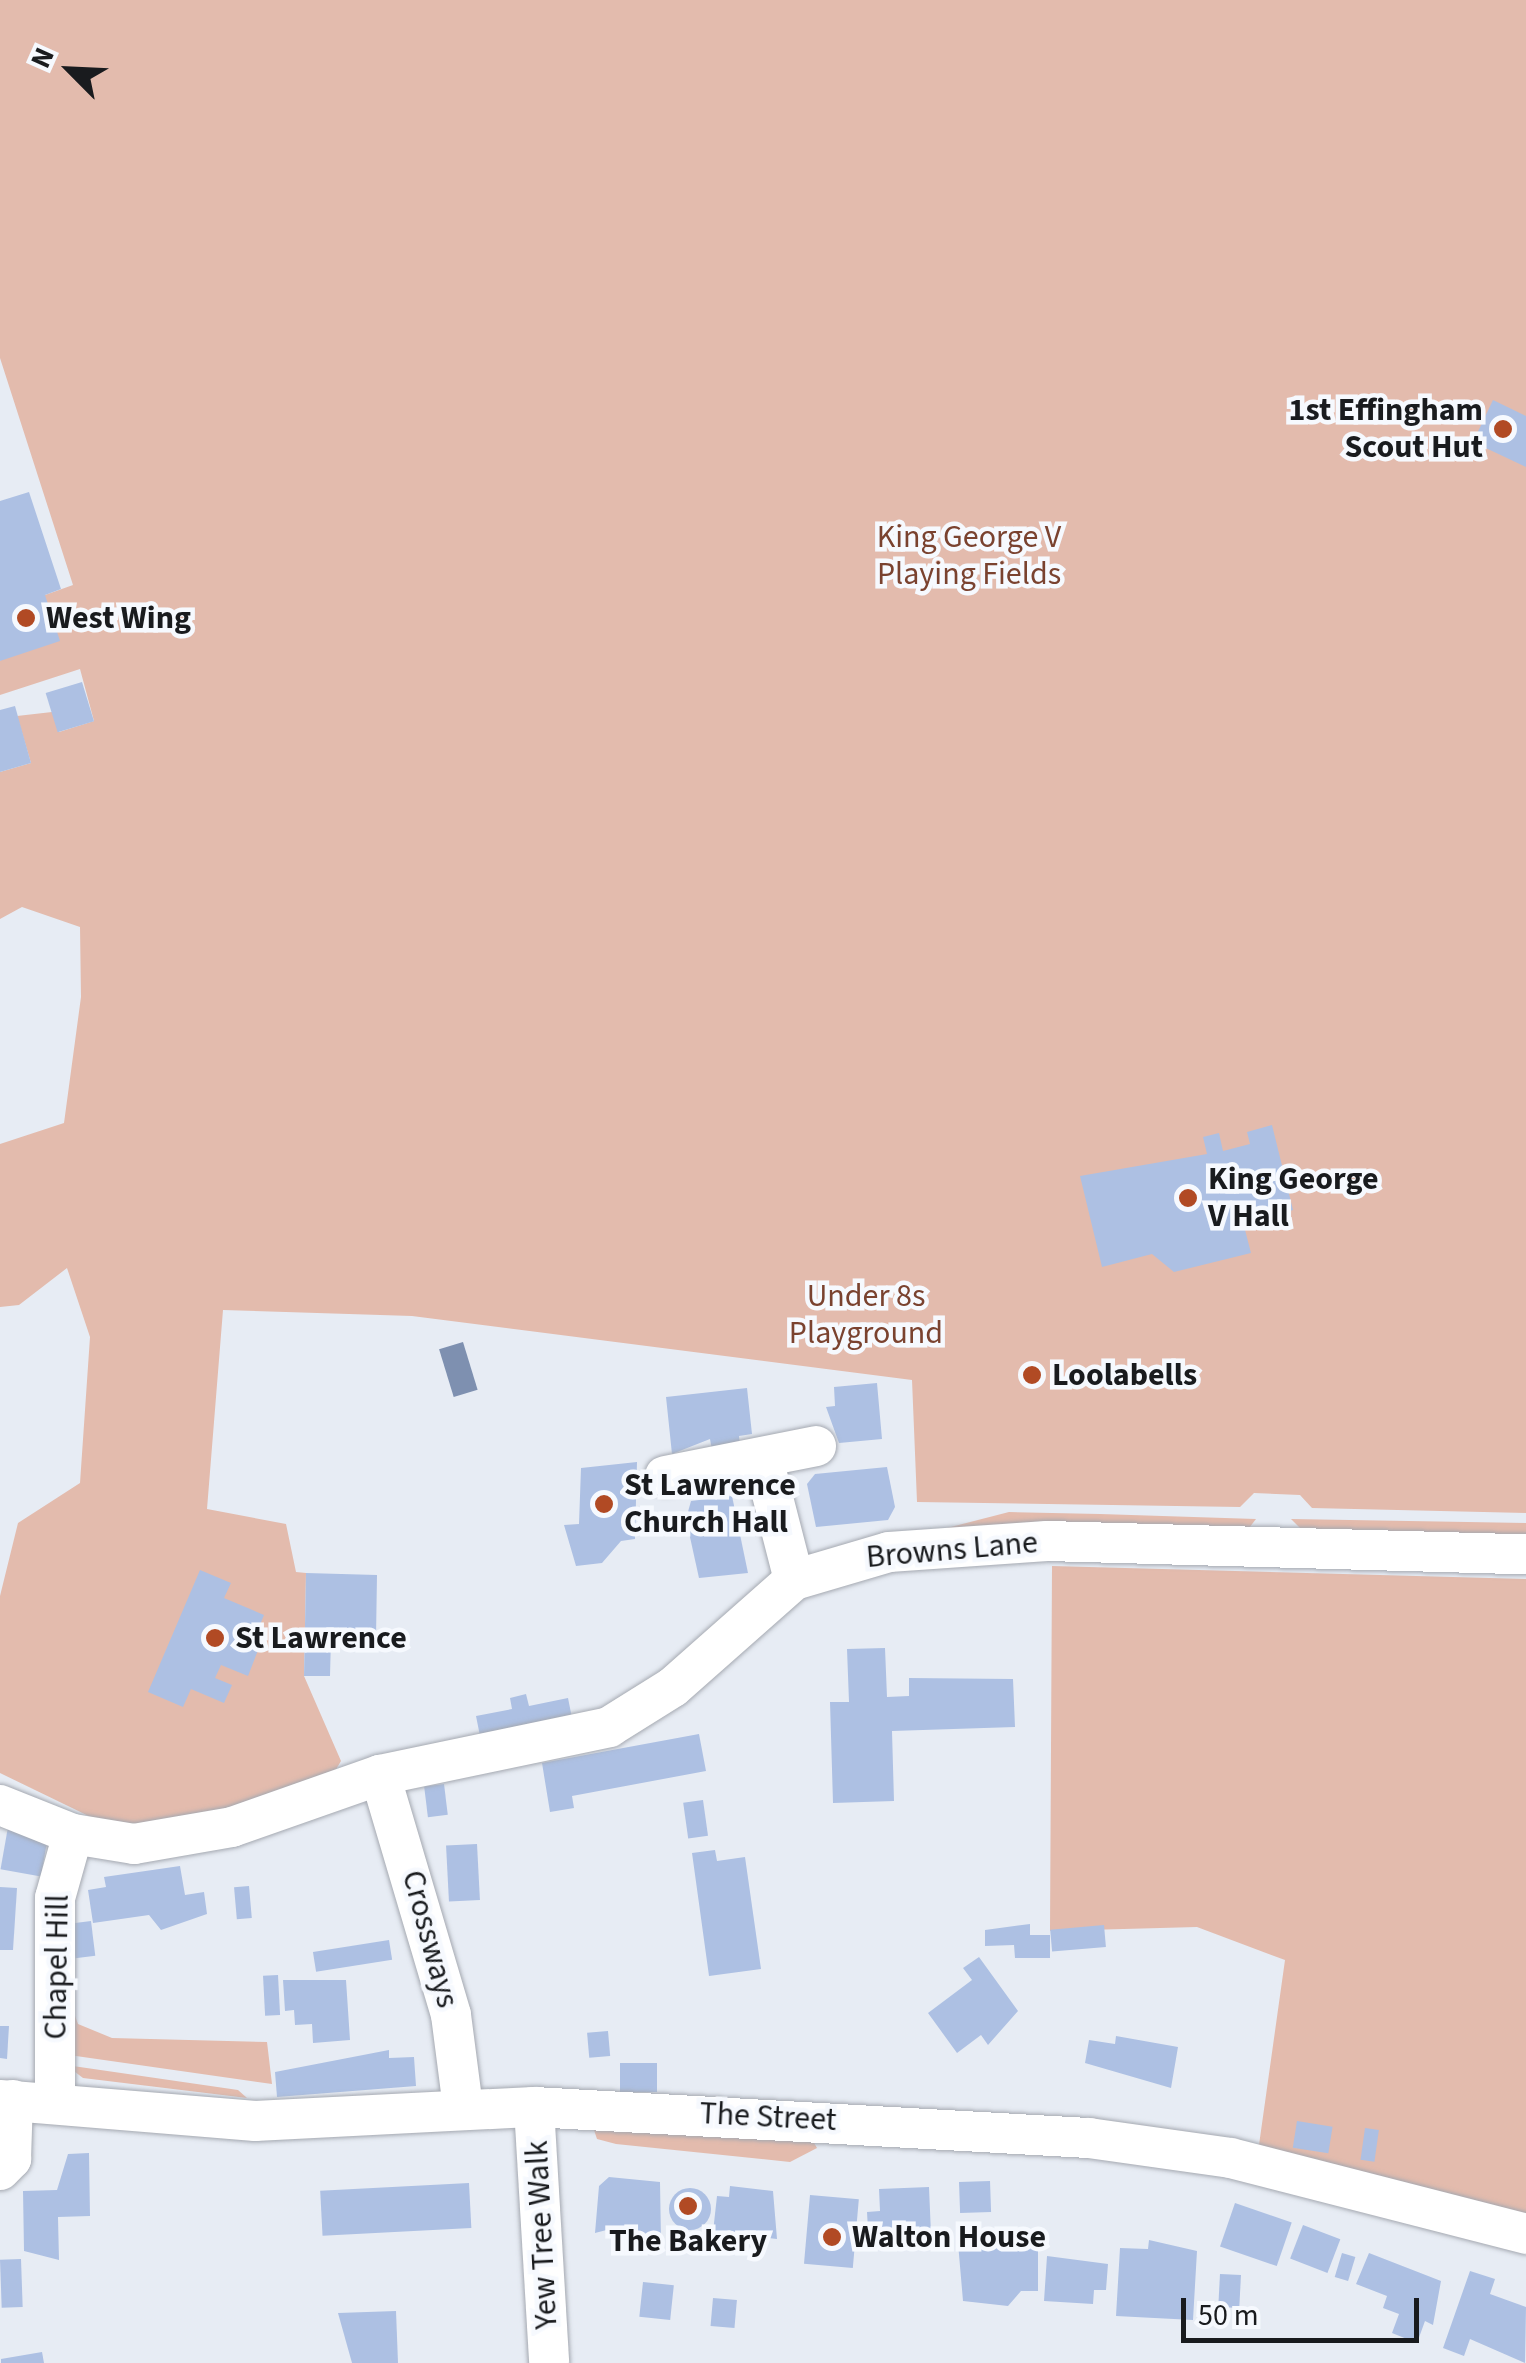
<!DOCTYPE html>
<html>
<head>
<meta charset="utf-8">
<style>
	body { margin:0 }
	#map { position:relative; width:1526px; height:2363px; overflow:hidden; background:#e7ecf4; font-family:"Source Sans 3",sans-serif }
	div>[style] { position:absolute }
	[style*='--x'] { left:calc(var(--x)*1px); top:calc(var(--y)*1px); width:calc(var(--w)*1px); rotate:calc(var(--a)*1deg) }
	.green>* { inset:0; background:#e3bbad }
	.water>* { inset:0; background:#7e90b0; transform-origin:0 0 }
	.building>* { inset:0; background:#adc0e3; transform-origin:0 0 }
	.round { border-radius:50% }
	.roads { filter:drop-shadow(0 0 2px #a5a9b1) drop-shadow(0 0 2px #a5a9b1) }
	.minor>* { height:40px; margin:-20px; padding:0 20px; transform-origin:20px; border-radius:20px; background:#fff }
	.dots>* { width:28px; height:28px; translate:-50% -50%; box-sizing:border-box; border:5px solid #f6f9fe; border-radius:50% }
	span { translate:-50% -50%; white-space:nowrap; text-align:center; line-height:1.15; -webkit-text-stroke:9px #f6f9fe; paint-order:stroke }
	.poi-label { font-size:32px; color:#191b1e; font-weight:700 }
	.right { translate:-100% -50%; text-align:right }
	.left { translate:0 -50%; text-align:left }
	.park-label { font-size:32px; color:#7a422f }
	.street-label { font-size:32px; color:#191b1e }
	.north { position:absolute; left:20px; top:20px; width:100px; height:100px; -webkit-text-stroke:8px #f6f9fe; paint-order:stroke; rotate:294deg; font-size:28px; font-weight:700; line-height:40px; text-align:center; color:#191b1e }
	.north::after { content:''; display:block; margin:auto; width:35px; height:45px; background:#191b1e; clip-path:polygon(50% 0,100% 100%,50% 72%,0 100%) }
	.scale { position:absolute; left:1181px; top:2298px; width:238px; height:45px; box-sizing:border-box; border:5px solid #191b1e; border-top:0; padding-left:12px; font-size:30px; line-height:35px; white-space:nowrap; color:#191b1e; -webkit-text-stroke:8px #f6f9fe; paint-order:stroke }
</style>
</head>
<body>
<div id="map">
	<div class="green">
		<div style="clip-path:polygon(0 0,1526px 0,1526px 1513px,1312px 1508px,1300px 1495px,1254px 1493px,1240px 1507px,917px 1502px,912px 1380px,412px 1316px,223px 1310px,207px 1509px,286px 1524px,296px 1572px,306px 1573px,304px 1676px,341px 1761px,329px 1781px,160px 1828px,103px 1823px,0 1773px,0 1596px,18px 1523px,80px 1483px,90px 1337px,67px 1268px,19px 1305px,0 1307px,0 1144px,64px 1123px,81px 997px,80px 927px,22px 907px,0 919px,0 772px,31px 763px,17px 716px,52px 712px,59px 732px,94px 721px,80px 669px,0 695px,0 661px,45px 595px,73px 585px,0 358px)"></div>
		<div style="clip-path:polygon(1009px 1512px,1100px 1514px,1256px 1519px,1246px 1532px,943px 1529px)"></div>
		<div style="clip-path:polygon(1291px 1519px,1526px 1523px,1526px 1539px,1306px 1534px)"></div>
		<div style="clip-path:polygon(1052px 1566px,1526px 1579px,1526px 2215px,1258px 2152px,1285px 1960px,1197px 1927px,1050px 1931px)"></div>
		<div style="clip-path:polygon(70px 2002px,78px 2024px,112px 2038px,267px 2042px,272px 2084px,62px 2054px)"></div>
		<div style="clip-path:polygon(66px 2065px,238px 2090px,247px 2098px,83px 2078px)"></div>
		<div style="clip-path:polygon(593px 2127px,812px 2139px,817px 2148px,790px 2162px,616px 2144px,597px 2139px)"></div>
	</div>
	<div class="water">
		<div style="left:463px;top:1342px;width:50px;height:25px;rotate:73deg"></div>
	</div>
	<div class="building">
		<div style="clip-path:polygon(1493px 400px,1526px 416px,1526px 467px,1473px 442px)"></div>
		<div style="clip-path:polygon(29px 492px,61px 589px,45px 595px,60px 641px,0 661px,0 501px)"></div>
		<div style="left:82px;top:682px;width:41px;height:38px;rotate:73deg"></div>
		<div style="clip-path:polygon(15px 706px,31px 763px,0 772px,0 710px)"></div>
		<div style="clip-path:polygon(1272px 1125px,1293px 1210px,1244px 1226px,1251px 1253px,1174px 1272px,1152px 1254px,1102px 1267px,1080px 1176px,1207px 1154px,1203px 1137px,1219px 1133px,1223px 1151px,1250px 1144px,1247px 1132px)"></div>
		<div style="clip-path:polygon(877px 1383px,882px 1439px,839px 1443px,826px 1407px,835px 1406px,834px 1387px)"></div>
		<div style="clip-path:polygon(747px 1388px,752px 1434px,739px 1436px,740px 1447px,712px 1450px,710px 1439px,672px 1454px,666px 1397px)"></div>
		<div style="clip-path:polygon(637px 1462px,635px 1539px,621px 1541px,602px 1563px,576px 1566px,564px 1525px,579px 1524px,581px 1468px)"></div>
		<div style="clip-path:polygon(887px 1467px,895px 1507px,888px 1520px,816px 1527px,807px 1484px,815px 1474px)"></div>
		<div style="clip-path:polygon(732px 1496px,748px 1573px,699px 1578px,686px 1519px,691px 1501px)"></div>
		<div style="clip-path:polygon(200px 1570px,231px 1583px,224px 1598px,264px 1615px,255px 1637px,262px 1640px,248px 1676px,221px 1665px,215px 1678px,232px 1685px,224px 1703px,191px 1689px,183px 1707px,148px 1692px)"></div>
		<div style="clip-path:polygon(306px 1573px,377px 1575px,376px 1638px,331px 1637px,330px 1676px,304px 1676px)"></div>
		<div style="clip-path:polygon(885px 1648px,887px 1697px,909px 1696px,909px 1678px,1013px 1679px,1015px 1727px,892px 1731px,894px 1801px,833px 1803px,830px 1702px,849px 1702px,847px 1649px)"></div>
		<div style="clip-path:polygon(526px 1694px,529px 1706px,568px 1698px,572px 1718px,480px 1736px,476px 1716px,512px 1709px,510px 1698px)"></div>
		<div style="clip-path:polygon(699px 1734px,706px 1771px,572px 1796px,574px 1808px,550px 1812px,542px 1763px)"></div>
		<div style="left:444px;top:1784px;width:31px;height:20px;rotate:83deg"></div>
		<div style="left:703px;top:1800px;width:36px;height:20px;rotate:82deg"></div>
		<div style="left:8px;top:1827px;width:41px;height:43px;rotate:10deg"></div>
		<div style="left:477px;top:1844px;width:56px;height:31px;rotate:87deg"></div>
		<div style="clip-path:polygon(715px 1850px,717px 1861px,745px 1857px,761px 1969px,709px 1976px,692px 1853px)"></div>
		<div style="clip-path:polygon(180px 1866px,185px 1895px,204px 1892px,207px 1914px,161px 1930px,149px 1915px,93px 1923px,88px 1890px,106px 1887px,104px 1877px)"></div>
		<div style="left:249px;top:1886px;width:32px;height:15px;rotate:85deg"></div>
		<div style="clip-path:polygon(0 1887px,17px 1888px,13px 1950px,0 1950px)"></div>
		<div style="left:91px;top:1921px;width:35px;height:20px;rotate:83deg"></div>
		<div style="clip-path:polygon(1030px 1924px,1030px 1935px,1050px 1935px,1050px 1958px,1015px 1958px,1014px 1945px,985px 1946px,985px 1930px)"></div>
		<div style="left:1104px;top:1925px;width:22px;height:54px;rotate:85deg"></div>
		<div style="left:389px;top:1940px;width:20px;height:77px;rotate:81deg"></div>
		<div style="clip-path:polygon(979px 1957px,1018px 2011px,988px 2045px,981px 2035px,957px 2053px,928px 2013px,972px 1980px,963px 1968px)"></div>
		<div style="left:278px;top:1975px;width:40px;height:15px;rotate:87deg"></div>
		<div style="clip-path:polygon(283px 1980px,346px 1980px,350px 2040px,313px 2043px,312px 2024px,295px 2025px,294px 2010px,285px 2011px)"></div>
		<div style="clip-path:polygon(0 2026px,9px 2026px,7px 2059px,0 2058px)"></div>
		<div style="left:608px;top:2031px;width:25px;height:21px;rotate:85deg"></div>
		<div style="clip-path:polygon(1116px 2036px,1178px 2047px,1171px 2088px,1085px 2063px,1089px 2040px,1115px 2044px)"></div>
		<div style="clip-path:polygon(389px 2050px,389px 2058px,414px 2057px,416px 2086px,277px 2097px,275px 2072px)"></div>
		<div style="left:620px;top:2063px;width:37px;height:29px"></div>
		<div style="left:1297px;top:2121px;width:36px;height:27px;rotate:9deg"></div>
		<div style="left:1365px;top:2128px;width:14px;height:32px;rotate:8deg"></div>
		<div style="clip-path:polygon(89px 2153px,90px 2216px,58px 2217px,59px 2260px,24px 2251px,23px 2191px,57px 2190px,68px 2154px)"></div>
		<div style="clip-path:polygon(609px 2177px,660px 2182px,661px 2241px,621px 2237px,622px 2226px,595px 2233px,599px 2186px)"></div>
		<div style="left:990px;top:2181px;width:31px;height:31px;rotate:88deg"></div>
		<div style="left:469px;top:2183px;width:45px;height:149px;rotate:87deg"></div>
		<div style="clip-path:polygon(730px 2186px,773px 2191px,777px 2239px,713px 2232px,717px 2196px,729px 2197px)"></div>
		<div style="clip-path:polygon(929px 2187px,931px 2234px,883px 2235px,884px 2248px,869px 2248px,867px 2212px,880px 2211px,879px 2189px)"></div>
		<div class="round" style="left:669px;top:2188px;width:42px;height:42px"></div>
		<div style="left:810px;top:2195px;width:49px;height:69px;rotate:5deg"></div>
		<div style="left:1235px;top:2203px;width:60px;height:46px;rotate:19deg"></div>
		<div style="left:1303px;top:2225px;width:40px;height:36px;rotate:21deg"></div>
		<div style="clip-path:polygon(1018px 2238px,1038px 2242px,1038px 2291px,1021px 2291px,1008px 2306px,963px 2301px,958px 2243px)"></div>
		<div style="clip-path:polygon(1149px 2240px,1197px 2251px,1193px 2320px,1116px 2316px,1120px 2248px,1148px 2249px)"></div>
		<div style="left:1342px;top:2253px;width:14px;height:25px;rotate:17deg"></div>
		<div style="clip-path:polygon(1369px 2253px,1441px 2281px,1433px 2325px,1425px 2321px,1417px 2343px,1392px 2333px,1399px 2314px,1383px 2308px,1387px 2296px,1356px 2284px)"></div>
		<div style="clip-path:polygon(1047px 2256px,1108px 2264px,1106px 2290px,1094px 2290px,1093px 2304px,1044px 2301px)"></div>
		<div style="left:21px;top:2259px;width:48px;height:21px;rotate:88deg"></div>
		<div style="clip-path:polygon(1470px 2271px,1495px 2279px,1490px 2294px,1526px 2307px,1525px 2363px,1470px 2339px,1464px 2356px,1443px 2348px)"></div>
		<div style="left:1220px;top:2274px;width:21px;height:33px;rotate:3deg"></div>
		<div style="left:643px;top:2282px;width:31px;height:35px;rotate:6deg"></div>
		<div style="left:713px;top:2298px;width:24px;height:28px;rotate:5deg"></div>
		<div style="clip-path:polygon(396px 2311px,398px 2363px,352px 2363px,338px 2313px)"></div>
		<div style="clip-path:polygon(42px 2352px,44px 2363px,1px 2363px,1px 2359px)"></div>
	</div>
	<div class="roads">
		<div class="minor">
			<div style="--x:763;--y:1459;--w:125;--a:75.6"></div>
			<div style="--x:665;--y:1476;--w:154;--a:-11.2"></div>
			<div style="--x:380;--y:1775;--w:250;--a:73.5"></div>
			<div style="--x:451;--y:2015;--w:93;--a:82.6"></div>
			<div style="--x:0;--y:1805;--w:79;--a:21.7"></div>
			<div style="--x:73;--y:1834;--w:62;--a:9.3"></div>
			<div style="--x:134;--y:1844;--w:99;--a:-9.8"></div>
			<div style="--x:232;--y:1827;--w:157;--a:-19.4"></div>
			<div style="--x:380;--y:1775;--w:234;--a:-11.8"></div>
			<div style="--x:609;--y:1727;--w:75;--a:-32"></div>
			<div style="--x:673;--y:1687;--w:162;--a:-41.5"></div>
			<div style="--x:794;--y:1580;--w:99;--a:-16.4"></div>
			<div style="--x:889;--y:1552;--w:158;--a:-4"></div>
			<div style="--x:1047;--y:1541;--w:479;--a:1.6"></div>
			<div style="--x:0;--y:2100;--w:256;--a:4.7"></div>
			<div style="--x:255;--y:2121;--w:279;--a:-2.9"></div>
			<div style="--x:534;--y:2107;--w:556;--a:3.2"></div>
			<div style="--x:1089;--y:2138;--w:143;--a:8"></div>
			<div style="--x:1231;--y:2158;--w:305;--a:14.4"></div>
			<div style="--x:55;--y:2101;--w:203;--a:-90"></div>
			<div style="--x:55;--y:1898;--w:66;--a:-74.3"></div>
			<div style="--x:534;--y:2107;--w:256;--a:86.6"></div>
			<div style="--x:0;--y:2170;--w:16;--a:-45"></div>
			<div style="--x:11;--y:2159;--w:59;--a:-88.1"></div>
		</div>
	</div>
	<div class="dots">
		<div style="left:1503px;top:429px;background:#b14a24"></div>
		<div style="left:26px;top:618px;background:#b14a24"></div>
		<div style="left:1188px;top:1198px;background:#b14a24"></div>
		<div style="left:1032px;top:1375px;background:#b14a24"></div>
		<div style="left:604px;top:1504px;background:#b14a24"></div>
		<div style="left:215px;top:1638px;background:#b14a24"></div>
		<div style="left:688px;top:2206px;background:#b14a24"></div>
		<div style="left:832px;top:2237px;background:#b14a24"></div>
	</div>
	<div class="poi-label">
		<span class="right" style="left:1483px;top:429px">1st Effingham<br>Scout Hut</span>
		<span class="left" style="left:46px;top:618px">West Wing</span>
		<span class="left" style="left:1208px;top:1198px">King George<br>V Hall</span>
		<span class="left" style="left:1052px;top:1375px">Loolabells</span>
		<span class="left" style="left:624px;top:1504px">St Lawrence<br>Church Hall</span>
		<span class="left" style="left:235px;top:1638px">St Lawrence</span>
		<span class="left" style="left:852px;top:2237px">Walton House</span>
		<span style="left:688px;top:2241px">The Bakery</span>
	</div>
	<div class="park-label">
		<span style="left:969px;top:556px">King George V<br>Playing Fields</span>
		<span style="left:866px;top:1315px">Under 8s<br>Playground</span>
	</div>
	<div class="street-label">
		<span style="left:952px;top:1550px;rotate:-5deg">Browns Lane</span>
		<span style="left:430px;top:1939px;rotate:75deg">Crossways</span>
		<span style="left:57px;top:1967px;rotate:-89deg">Chapel Hill</span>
		<span style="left:768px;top:2117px;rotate:3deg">The Street</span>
		<span style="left:542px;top:2235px;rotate:-93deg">Yew Tree Walk</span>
	</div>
	<div class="north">N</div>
	<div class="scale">50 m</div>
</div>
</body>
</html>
